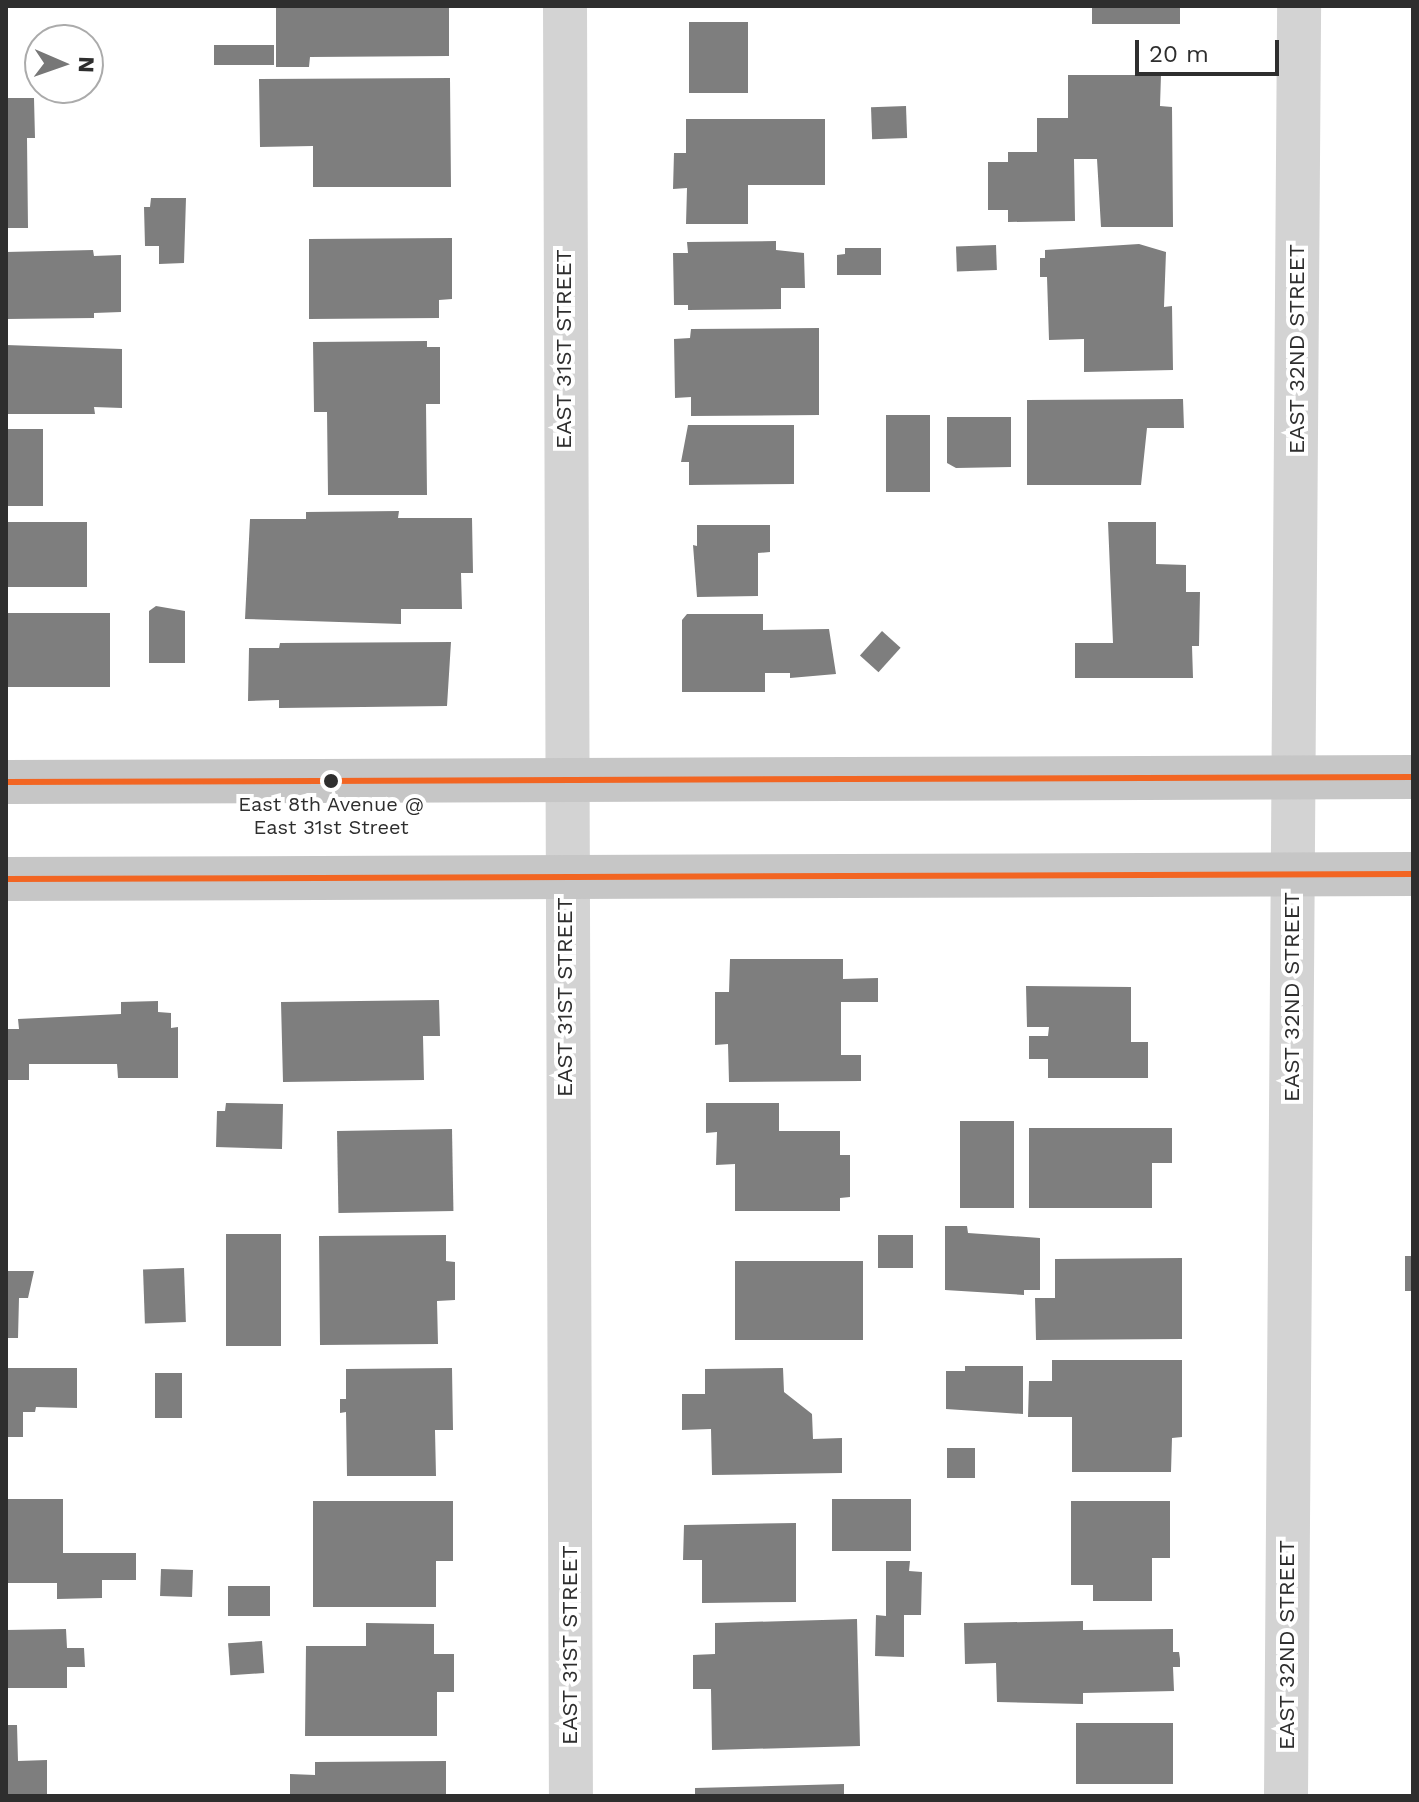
<!DOCTYPE html>
<html>
<head>
<meta charset="utf-8">
<style>
	body { margin:0 }
	#map { position:relative; width:1419px; height:1802px; overflow:hidden; background:#fff; font-family:"Work Sans",sans-serif }
	div>[style] { position:absolute }
	[style*='--x'] { left:calc(var(--x)*1px); top:calc(var(--y)*1px); width:calc(var(--w)*1px); rotate:calc(var(--a)*1deg) }
	.building>* { inset:0; background:#7e7e7e; transform-origin:0 0 }
	.minor>* { height:44px; margin:-22px; padding:0 22px; transform-origin:22px; border-radius:22px; background:#d3d3d3 }
	.major>* { height:44px; margin:-22px; padding:0 22px; transform-origin:22px; border-radius:22px; background:#c6c6c6 }
	.bus-1>* { height:6px; margin:-3px; padding:0 3px; transform-origin:3px; border-radius:3px; background:#f26522 }
	.dots>* { width:22px; height:22px; translate:-50% -50%; box-sizing:border-box; border:4px solid #fff; border-radius:50% }
	span { translate:-50% -50%; white-space:nowrap; text-align:center; line-height:1.15; -webkit-text-stroke:8px #fff; paint-order:stroke }
	.bus-label { font-size:20px; color:#2e2e2e }
	.street-label { font-size:22px; color:#2e2e2e }
	.frame { position:absolute; inset:0; border:8px solid #2e2e2e; pointer-events:none }
	.north { position:absolute; left:24px; top:24px; width:80px; height:80px; box-sizing:border-box; background:#fff; border:2px solid #ababab; border-radius:50%; rotate:92deg; font-size:22px; font-weight:700; line-height:32px; text-align:center; color:#2e2e2e }
	.north::after { content:''; display:block; margin:auto; width:28px; height:36px; background:#777; clip-path:polygon(50% 0,100% 100%,50% 72%,0 100%) }
	.scale { position:absolute; left:1135px; top:40px; width:144px; height:36px; box-sizing:border-box; border:4px solid #2e2e2e; border-top:0; padding-left:10px; font-size:24px; line-height:28px; white-space:nowrap; color:#2e2e2e; -webkit-text-stroke:6px #fff; paint-order:stroke }
</style>
</head>
<body>
<div id="map">
	<div class="building">
		<div style="clip-path:polygon(276px 6px,449px 6px,449px 56px,310px 57px,309px 67px,276px 67px)"></div>
		<div style="left:1092px;top:6px;width:88px;height:18px"></div>
		<div style="left:689px;top:22px;width:59px;height:71px"></div>
		<div style="left:274px;top:45px;width:20px;height:60px;rotate:90deg"></div>
		<div style="clip-path:polygon(1068px 75px,1161px 75px,1160px 106px,1172px 107px,1173px 227px,1101px 227px,1097px 159px,1074px 159px,1075px 221px,1008px 222px,1008px 210px,988px 210px,988px 162px,1008px 162px,1008px 152px,1037px 152px,1037px 118px,1068px 118px)"></div>
		<div style="clip-path:polygon(450px 78px,451px 187px,313px 187px,313px 146px,260px 147px,259px 79px)"></div>
		<div style="clip-path:polygon(6px 98px,34px 98px,35px 138px,27px 138px,28px 228px,6px 228px)"></div>
		<div style="left:906px;top:106px;width:32px;height:35px;rotate:88deg"></div>
		<div style="clip-path:polygon(686px 119px,825px 119px,825px 185px,748px 185px,748px 224px,686px 224px,687px 188px,673px 189px,674px 153px,686px 153px)"></div>
		<div style="clip-path:polygon(151px 198px,186px 198px,184px 263px,159px 264px,159px 246px,145px 246px,144px 207px,150px 207px)"></div>
		<div style="clip-path:polygon(452px 238px,452px 299px,439px 300px,439px 318px,309px 319px,309px 239px)"></div>
		<div style="clip-path:polygon(776px 241px,776px 250px,804px 253px,805px 288px,781px 288px,781px 309px,688px 310px,688px 305px,674px 305px,673px 253px,688px 253px,687px 242px)"></div>
		<div style="clip-path:polygon(1139px 244px,1166px 252px,1164px 307px,1172px 306px,1173px 370px,1084px 372px,1084px 339px,1049px 340px,1047px 277px,1040px 277px,1040px 258px,1045px 258px,1045px 250px)"></div>
		<div style="left:996px;top:245px;width:25px;height:40px;rotate:88deg"></div>
		<div style="clip-path:polygon(845px 248px,881px 248px,881px 275px,837px 275px,837px 255px,845px 254px)"></div>
		<div style="clip-path:polygon(93px 250px,94px 256px,121px 255px,121px 312px,94px 313px,94px 318px,6px 319px,6px 252px)"></div>
		<div style="clip-path:polygon(819px 328px,819px 415px,691px 416px,691px 397px,675px 398px,674px 339px,690px 338px,691px 329px)"></div>
		<div style="clip-path:polygon(427px 341px,427px 347px,440px 347px,440px 404px,426px 404px,427px 495px,328px 495px,327px 412px,314px 412px,313px 342px)"></div>
		<div style="clip-path:polygon(6px 345px,122px 349px,122px 408px,94px 407px,95px 414px,6px 414px)"></div>
		<div style="clip-path:polygon(1183px 399px,1184px 428px,1147px 428px,1141px 485px,1027px 485px,1027px 400px)"></div>
		<div style="left:886px;top:415px;width:44px;height:77px"></div>
		<div style="clip-path:polygon(947px 417px,1011px 417px,1011px 467px,956px 468px,947px 463px)"></div>
		<div style="clip-path:polygon(688px 425px,794px 425px,794px 484px,689px 485px,689px 462px,681px 462px)"></div>
		<div style="left:6px;top:429px;width:37px;height:77px"></div>
		<div style="clip-path:polygon(399px 511px,398px 518px,472px 518px,473px 573px,461px 573px,462px 609px,401px 609px,401px 624px,245px 619px,250px 519px,306px 519px,306px 512px)"></div>
		<div style="left:6px;top:522px;width:81px;height:65px"></div>
		<div style="clip-path:polygon(1108px 522px,1156px 522px,1156px 564px,1186px 565px,1186px 592px,1200px 592px,1199px 646px,1192px 646px,1193px 678px,1075px 678px,1075px 643px,1113px 643px)"></div>
		<div style="clip-path:polygon(697px 525px,770px 525px,770px 552px,758px 553px,758px 596px,697px 597px,693px 545px,697px 546px)"></div>
		<div style="clip-path:polygon(156px 606px,185px 611px,185px 663px,149px 663px,149px 611px)"></div>
		<div style="left:6px;top:613px;width:104px;height:74px"></div>
		<div style="clip-path:polygon(687px 614px,763px 614px,763px 630px,829px 629px,836px 674px,790px 678px,790px 673px,765px 673px,765px 692px,682px 692px,682px 620px)"></div>
		<div style="left:882px;top:631px;width:25px;height:33px;rotate:42deg"></div>
		<div style="clip-path:polygon(451px 642px,447px 706px,279px 708px,279px 700px,248px 701px,249px 648px,279px 648px,280px 643px)"></div>
		<div style="clip-path:polygon(730px 959px,843px 959px,843px 979px,878px 978px,878px 1002px,841px 1002px,841px 1055px,861px 1055px,861px 1081px,729px 1082px,728px 1044px,715px 1045px,715px 992px,729px 992px)"></div>
		<div style="clip-path:polygon(1026px 986px,1131px 987px,1131px 1042px,1148px 1042px,1148px 1078px,1048px 1078px,1048px 1059px,1029px 1059px,1029px 1036px,1048px 1036px,1049px 1027px,1027px 1027px)"></div>
		<div style="clip-path:polygon(439px 1000px,440px 1036px,423px 1036px,424px 1080px,283px 1082px,281px 1002px)"></div>
		<div style="clip-path:polygon(158px 1001px,158px 1012px,171px 1013px,171px 1028px,178px 1027px,178px 1078px,118px 1078px,117px 1064px,29px 1064px,29px 1080px,6px 1080px,6px 1029px,19px 1029px,18px 1019px,121px 1014px,121px 1002px)"></div>
		<div style="clip-path:polygon(226px 1103px,283px 1104px,282px 1149px,216px 1147px,217px 1111px,225px 1111px)"></div>
		<div style="clip-path:polygon(706px 1103px,779px 1103px,779px 1131px,840px 1131px,840px 1155px,850px 1155px,850px 1197px,840px 1198px,840px 1211px,735px 1211px,735px 1164px,716px 1165px,717px 1132px,706px 1133px)"></div>
		<div style="left:960px;top:1121px;width:54px;height:87px"></div>
		<div style="clip-path:polygon(1029px 1128px,1172px 1128px,1172px 1163px,1152px 1163px,1152px 1208px,1029px 1208px)"></div>
		<div style="left:452px;top:1129px;width:82px;height:115px;rotate:89deg"></div>
		<div style="clip-path:polygon(945px 1226px,967px 1226px,968px 1233px,1040px 1238px,1040px 1290px,1024px 1290px,1024px 1295px,945px 1290px)"></div>
		<div style="left:226px;top:1234px;width:55px;height:112px"></div>
		<div style="clip-path:polygon(446px 1235px,446px 1261px,455px 1262px,455px 1300px,437px 1301px,438px 1344px,320px 1345px,319px 1236px)"></div>
		<div style="left:913px;top:1235px;width:33px;height:35px;rotate:90deg"></div>
		<div style="left:1405px;top:1256px;width:8px;height:35px"></div>
		<div style="clip-path:polygon(1182px 1258px,1182px 1339px,1036px 1340px,1035px 1298px,1055px 1298px,1055px 1259px)"></div>
		<div style="left:863px;top:1261px;width:79px;height:128px;rotate:90deg"></div>
		<div style="left:184px;top:1268px;width:54px;height:41px;rotate:88deg"></div>
		<div style="clip-path:polygon(6px 1271px,34px 1271px,28px 1298px,19px 1298px,18px 1338px,6px 1338px)"></div>
		<div style="clip-path:polygon(1052px 1360px,1182px 1360px,1182px 1437px,1172px 1438px,1171px 1472px,1072px 1472px,1072px 1417px,1028px 1417px,1029px 1381px,1052px 1381px)"></div>
		<div style="clip-path:polygon(965px 1366px,1023px 1366px,1023px 1414px,946px 1409px,946px 1371px,965px 1371px)"></div>
		<div style="clip-path:polygon(6px 1368px,77px 1368px,77px 1408px,36px 1407px,35px 1412px,23px 1412px,23px 1437px,6px 1437px)"></div>
		<div style="clip-path:polygon(452px 1368px,453px 1430px,435px 1430px,436px 1476px,347px 1476px,346px 1412px,340px 1413px,340px 1399px,346px 1399px,346px 1369px)"></div>
		<div style="clip-path:polygon(783px 1368px,784px 1392px,812px 1414px,813px 1439px,842px 1438px,842px 1473px,712px 1475px,711px 1429px,682px 1430px,682px 1394px,705px 1394px,705px 1369px)"></div>
		<div style="left:155px;top:1373px;width:27px;height:45px"></div>
		<div style="left:947px;top:1448px;width:28px;height:30px"></div>
		<div style="clip-path:polygon(6px 1499px,63px 1499px,63px 1553px,136px 1553px,136px 1580px,102px 1580px,102px 1598px,57px 1599px,57px 1583px,6px 1583px)"></div>
		<div style="left:832px;top:1499px;width:79px;height:52px"></div>
		<div style="clip-path:polygon(313px 1501px,453px 1501px,453px 1561px,436px 1561px,436px 1607px,313px 1607px)"></div>
		<div style="clip-path:polygon(1071px 1501px,1170px 1501px,1170px 1558px,1152px 1558px,1152px 1601px,1093px 1601px,1093px 1585px,1071px 1585px)"></div>
		<div style="clip-path:polygon(796px 1523px,796px 1602px,702px 1603px,702px 1560px,683px 1560px,684px 1525px)"></div>
		<div style="clip-path:polygon(886px 1561px,910px 1561px,909px 1571px,922px 1572px,921px 1615px,904px 1615px,904px 1657px,875px 1656px,876px 1615px,886px 1616px)"></div>
		<div style="left:161px;top:1569px;width:32px;height:27px;rotate:2deg"></div>
		<div style="left:228px;top:1586px;width:42px;height:30px"></div>
		<div style="clip-path:polygon(857px 1619px,860px 1746px,712px 1750px,711px 1689px,693px 1689px,693px 1655px,715px 1654px,715px 1623px)"></div>
		<div style="clip-path:polygon(1083px 1621px,1083px 1630px,1173px 1629px,1173px 1652px,1179px 1652px,1180px 1659px,1180px 1667px,1173px 1667px,1174px 1691px,1083px 1693px,1083px 1704px,997px 1702px,996px 1663px,965px 1664px,964px 1623px)"></div>
		<div style="clip-path:polygon(366px 1623px,434px 1624px,434px 1654px,454px 1654px,454px 1692px,437px 1692px,437px 1736px,305px 1736px,306px 1646px,366px 1646px)"></div>
		<div style="clip-path:polygon(66px 1629px,67px 1648px,84px 1648px,85px 1667px,67px 1667px,67px 1688px,6px 1688px,6px 1630px)"></div>
		<div style="left:262px;top:1641px;width:32px;height:34px;rotate:86deg"></div>
		<div style="left:1173px;top:1723px;width:61px;height:97px;rotate:90deg"></div>
		<div style="clip-path:polygon(6px 1725px,17px 1725px,18px 1761px,47px 1760px,47px 1796px,6px 1796px)"></div>
		<div style="clip-path:polygon(446px 1761px,446px 1796px,290px 1796px,290px 1774px,315px 1775px,315px 1762px)"></div>
		<div style="clip-path:polygon(844px 1784px,844px 1796px,695px 1796px,695px 1788px)"></div>
	</div>
	<div class="minor">
		<div style="--x:565;--y:6;--w:1790;--a:89.81"></div>
		<div style="--x:1286;--y:1796;--w:1790;--a:-89.58"></div>
	</div>
	<div class="major">
		<div style="--x:6;--y:782;--w:1407;--a:-0.2"></div>
		<div style="--x:6;--y:879;--w:1407;--a:-0.2"></div>
	</div>
	<div class="bus-1">
		<div style="--x:6;--y:782;--w:1407;--a:-0.2"></div>
		<div style="--x:6;--y:879;--w:1407;--a:-0.2"></div>
	</div>
	<div class="dots">
		<div style="left:331px;top:781px;background:#2e2e2e"></div>
	</div>
	<div class="bus-label">
		<span style="left:331px;top:816px">East 8th Avenue @<br>East 31st Street</span>
	</div>
	<div class="street-label">
		<span style="left:564px;top:349px;rotate:-90deg">EAST 31ST STREET</span>
		<span style="left:1297px;top:349px;rotate:-90deg">EAST 32ND STREET</span>
		<span style="left:565px;top:997px;rotate:-90deg">EAST 31ST STREET</span>
		<span style="left:1292px;top:997px;rotate:-90deg">EAST 32ND STREET</span>
		<span style="left:570px;top:1645px;rotate:-90deg">EAST 31ST STREET</span>
		<span style="left:1287px;top:1645px;rotate:-90deg">EAST 32ND STREET</span>
	</div>
	<div class="frame"></div>
	<div class="north">N</div>
	<div class="scale">20 m</div>
</div>
</body>
</html>
